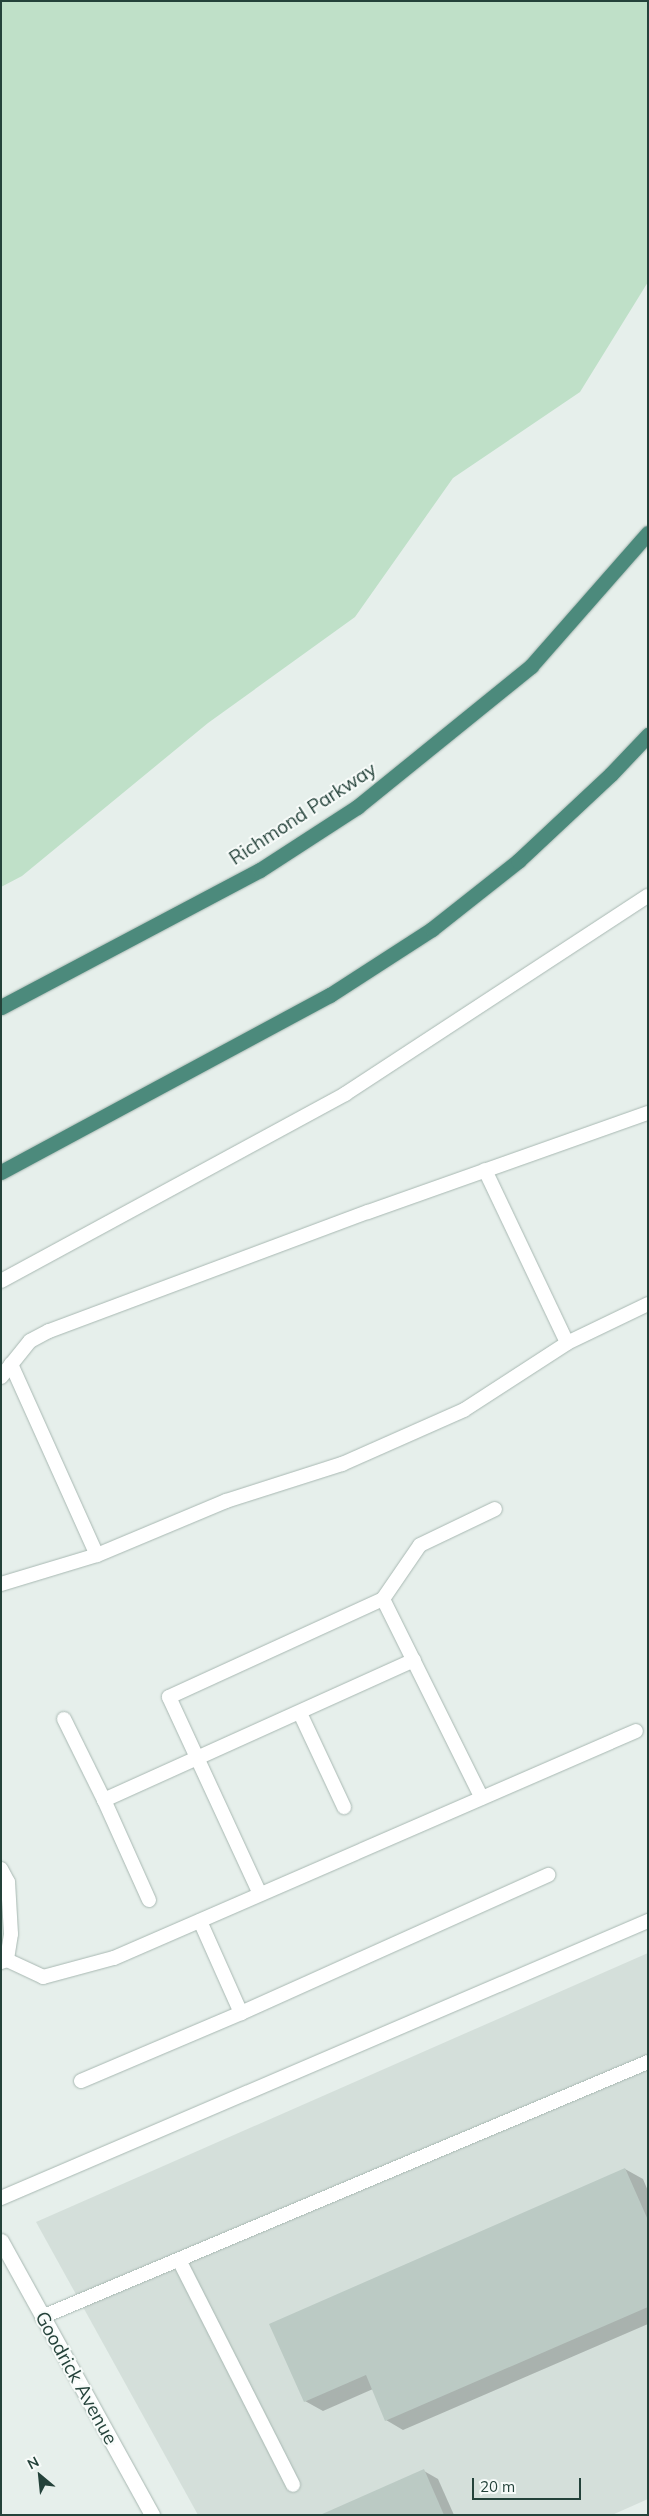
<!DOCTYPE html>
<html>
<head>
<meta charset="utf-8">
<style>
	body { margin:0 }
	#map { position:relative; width:649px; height:2516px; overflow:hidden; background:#e6efeb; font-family:Mulish,sans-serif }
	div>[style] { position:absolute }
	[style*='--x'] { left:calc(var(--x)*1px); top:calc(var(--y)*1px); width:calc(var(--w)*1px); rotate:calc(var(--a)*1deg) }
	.built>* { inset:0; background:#d4dfda }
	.green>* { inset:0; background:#bfe0c8 }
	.shadow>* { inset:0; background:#0003 }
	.building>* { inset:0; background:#bbcac4 }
	.roads { filter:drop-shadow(0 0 1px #a8b8b2) drop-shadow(0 0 1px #a8b8b2) }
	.service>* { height:14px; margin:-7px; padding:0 7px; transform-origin:7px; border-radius:7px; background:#fff }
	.minor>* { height:15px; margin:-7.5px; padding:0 7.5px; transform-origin:7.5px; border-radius:7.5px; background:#fff }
	.trunk>* { height:15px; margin:-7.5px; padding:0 7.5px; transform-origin:7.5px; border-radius:7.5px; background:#4c8a7c }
	span { translate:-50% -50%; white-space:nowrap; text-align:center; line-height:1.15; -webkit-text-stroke:4px #f7fbf9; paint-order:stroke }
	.street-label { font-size:19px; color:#24423a }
	.frame { position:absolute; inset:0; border:2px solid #24423a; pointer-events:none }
	.north { position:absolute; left:15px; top:2451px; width:50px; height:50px; -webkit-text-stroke:4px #f7fbf9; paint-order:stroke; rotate:332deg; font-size:14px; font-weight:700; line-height:20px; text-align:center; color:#24423a }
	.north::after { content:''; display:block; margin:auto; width:18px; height:22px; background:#24423a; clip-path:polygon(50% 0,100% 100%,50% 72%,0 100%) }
	.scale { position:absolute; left:472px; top:2478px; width:109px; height:22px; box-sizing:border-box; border:2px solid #24423a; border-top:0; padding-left:6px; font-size:15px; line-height:18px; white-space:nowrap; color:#24423a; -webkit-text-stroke:4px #f7fbf9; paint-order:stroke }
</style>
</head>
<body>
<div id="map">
	<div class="built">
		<div style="clip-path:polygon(648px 1953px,648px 2499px,612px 2515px,198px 2515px,36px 2222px)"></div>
	</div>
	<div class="green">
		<div style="clip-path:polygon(1px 1px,648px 1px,648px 282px,580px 392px,453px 478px,355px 617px,208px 723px,22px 876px,1px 887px)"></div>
	</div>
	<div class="shadow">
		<div style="clip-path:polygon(625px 2169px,643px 2179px,648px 2191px,648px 2324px,403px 2430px,386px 2420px,373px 2389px,323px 2411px,305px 2401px)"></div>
		<div style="clip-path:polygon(424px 2471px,438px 2479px,454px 2515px,324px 2515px)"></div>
	</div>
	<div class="building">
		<div style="clip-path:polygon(625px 2168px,648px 2220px,648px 2307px,385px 2421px,366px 2375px,304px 2402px,269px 2324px)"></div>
		<div style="clip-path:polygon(424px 2469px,444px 2515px,320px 2515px)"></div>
	</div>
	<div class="roads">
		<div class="service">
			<div style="--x:485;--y:1170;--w:191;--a:64.6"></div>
			<div style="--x:1;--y:1281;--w:392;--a:-28.5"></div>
			<div style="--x:345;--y:1094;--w:362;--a:-33.2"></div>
			<div style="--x:11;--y:1364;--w:209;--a:65.8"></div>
			<div style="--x:1;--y:1377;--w:46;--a:-51.1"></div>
			<div style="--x:30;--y:1341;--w:21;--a:-28"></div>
			<div style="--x:49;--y:1331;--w:340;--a:-20.5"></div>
			<div style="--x:368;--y:1212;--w:297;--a:-19.5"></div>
			<div style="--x:1;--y:1584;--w:100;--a:-16.8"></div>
			<div style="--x:97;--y:1555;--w:140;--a:-22.7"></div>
			<div style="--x:226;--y:1501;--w:122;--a:-17.7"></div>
			<div style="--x:342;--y:1464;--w:133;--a:-23.9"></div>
			<div style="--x:464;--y:1410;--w:123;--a:-33"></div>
			<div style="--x:567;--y:1343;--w:90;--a:-25.7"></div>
			<div style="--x:383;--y:1599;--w:65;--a:-55.6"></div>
			<div style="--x:420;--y:1545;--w:83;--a:-25.6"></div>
			<div style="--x:300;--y:1713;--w:104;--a:64.9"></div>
			<div style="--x:64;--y:1719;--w:90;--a:63.7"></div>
			<div style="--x:1;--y:1869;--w:15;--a:62"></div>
			<div style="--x:8;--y:1882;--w:52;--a:86.7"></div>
			<div style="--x:11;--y:1934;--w:26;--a:99"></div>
			<div style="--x:260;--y:1894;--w:217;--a:-114.8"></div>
			<div style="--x:169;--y:1697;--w:235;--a:-24.6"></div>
			<div style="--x:383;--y:1599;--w:222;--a:63.6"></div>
			<div style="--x:149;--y:1900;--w:110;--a:-114.2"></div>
			<div style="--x:104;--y:1800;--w:340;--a:-24.3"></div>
			<div style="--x:200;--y:1921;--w:101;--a:66"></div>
			<div style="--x:241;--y:2013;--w:337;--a:-24.2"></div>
			<div style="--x:1;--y:1962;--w:6;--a:-18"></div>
			<div style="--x:7;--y:1960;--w:40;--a:25"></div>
			<div style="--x:43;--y:1977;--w:73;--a:-15"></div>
			<div style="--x:114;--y:1958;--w:569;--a:-23.5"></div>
			<div style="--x:81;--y:2081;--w:174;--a:-23"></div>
			<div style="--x:1;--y:2198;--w:704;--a:-23.18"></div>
			<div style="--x:179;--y:2260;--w:252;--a:63.1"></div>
			<div style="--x:42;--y:2317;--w:657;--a:-22.82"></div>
		</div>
		<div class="minor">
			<div style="--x:1;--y:2241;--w:313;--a:61.1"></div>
		</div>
		<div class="trunk">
			<div style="--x:1;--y:1007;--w:293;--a:-27.9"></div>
			<div style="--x:260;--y:870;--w:116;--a:-33"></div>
			<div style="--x:357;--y:807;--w:224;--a:-39"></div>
			<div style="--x:531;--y:666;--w:177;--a:-48.7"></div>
			<div style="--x:1;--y:1172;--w:374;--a:-28.3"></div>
			<div style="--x:330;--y:995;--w:121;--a:-32.9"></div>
			<div style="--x:432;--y:929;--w:110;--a:-38.3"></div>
			<div style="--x:518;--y:861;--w:127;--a:-43.1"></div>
			<div style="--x:611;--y:774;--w:54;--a:-46.5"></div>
		</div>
	</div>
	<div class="street-label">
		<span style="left:303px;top:814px;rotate:-33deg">Richmond Parkway</span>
		<span style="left:76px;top:2378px;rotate:61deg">Goodrick Avenue</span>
	</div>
	<div class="frame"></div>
	<div class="north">N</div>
	<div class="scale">20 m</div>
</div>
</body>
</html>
